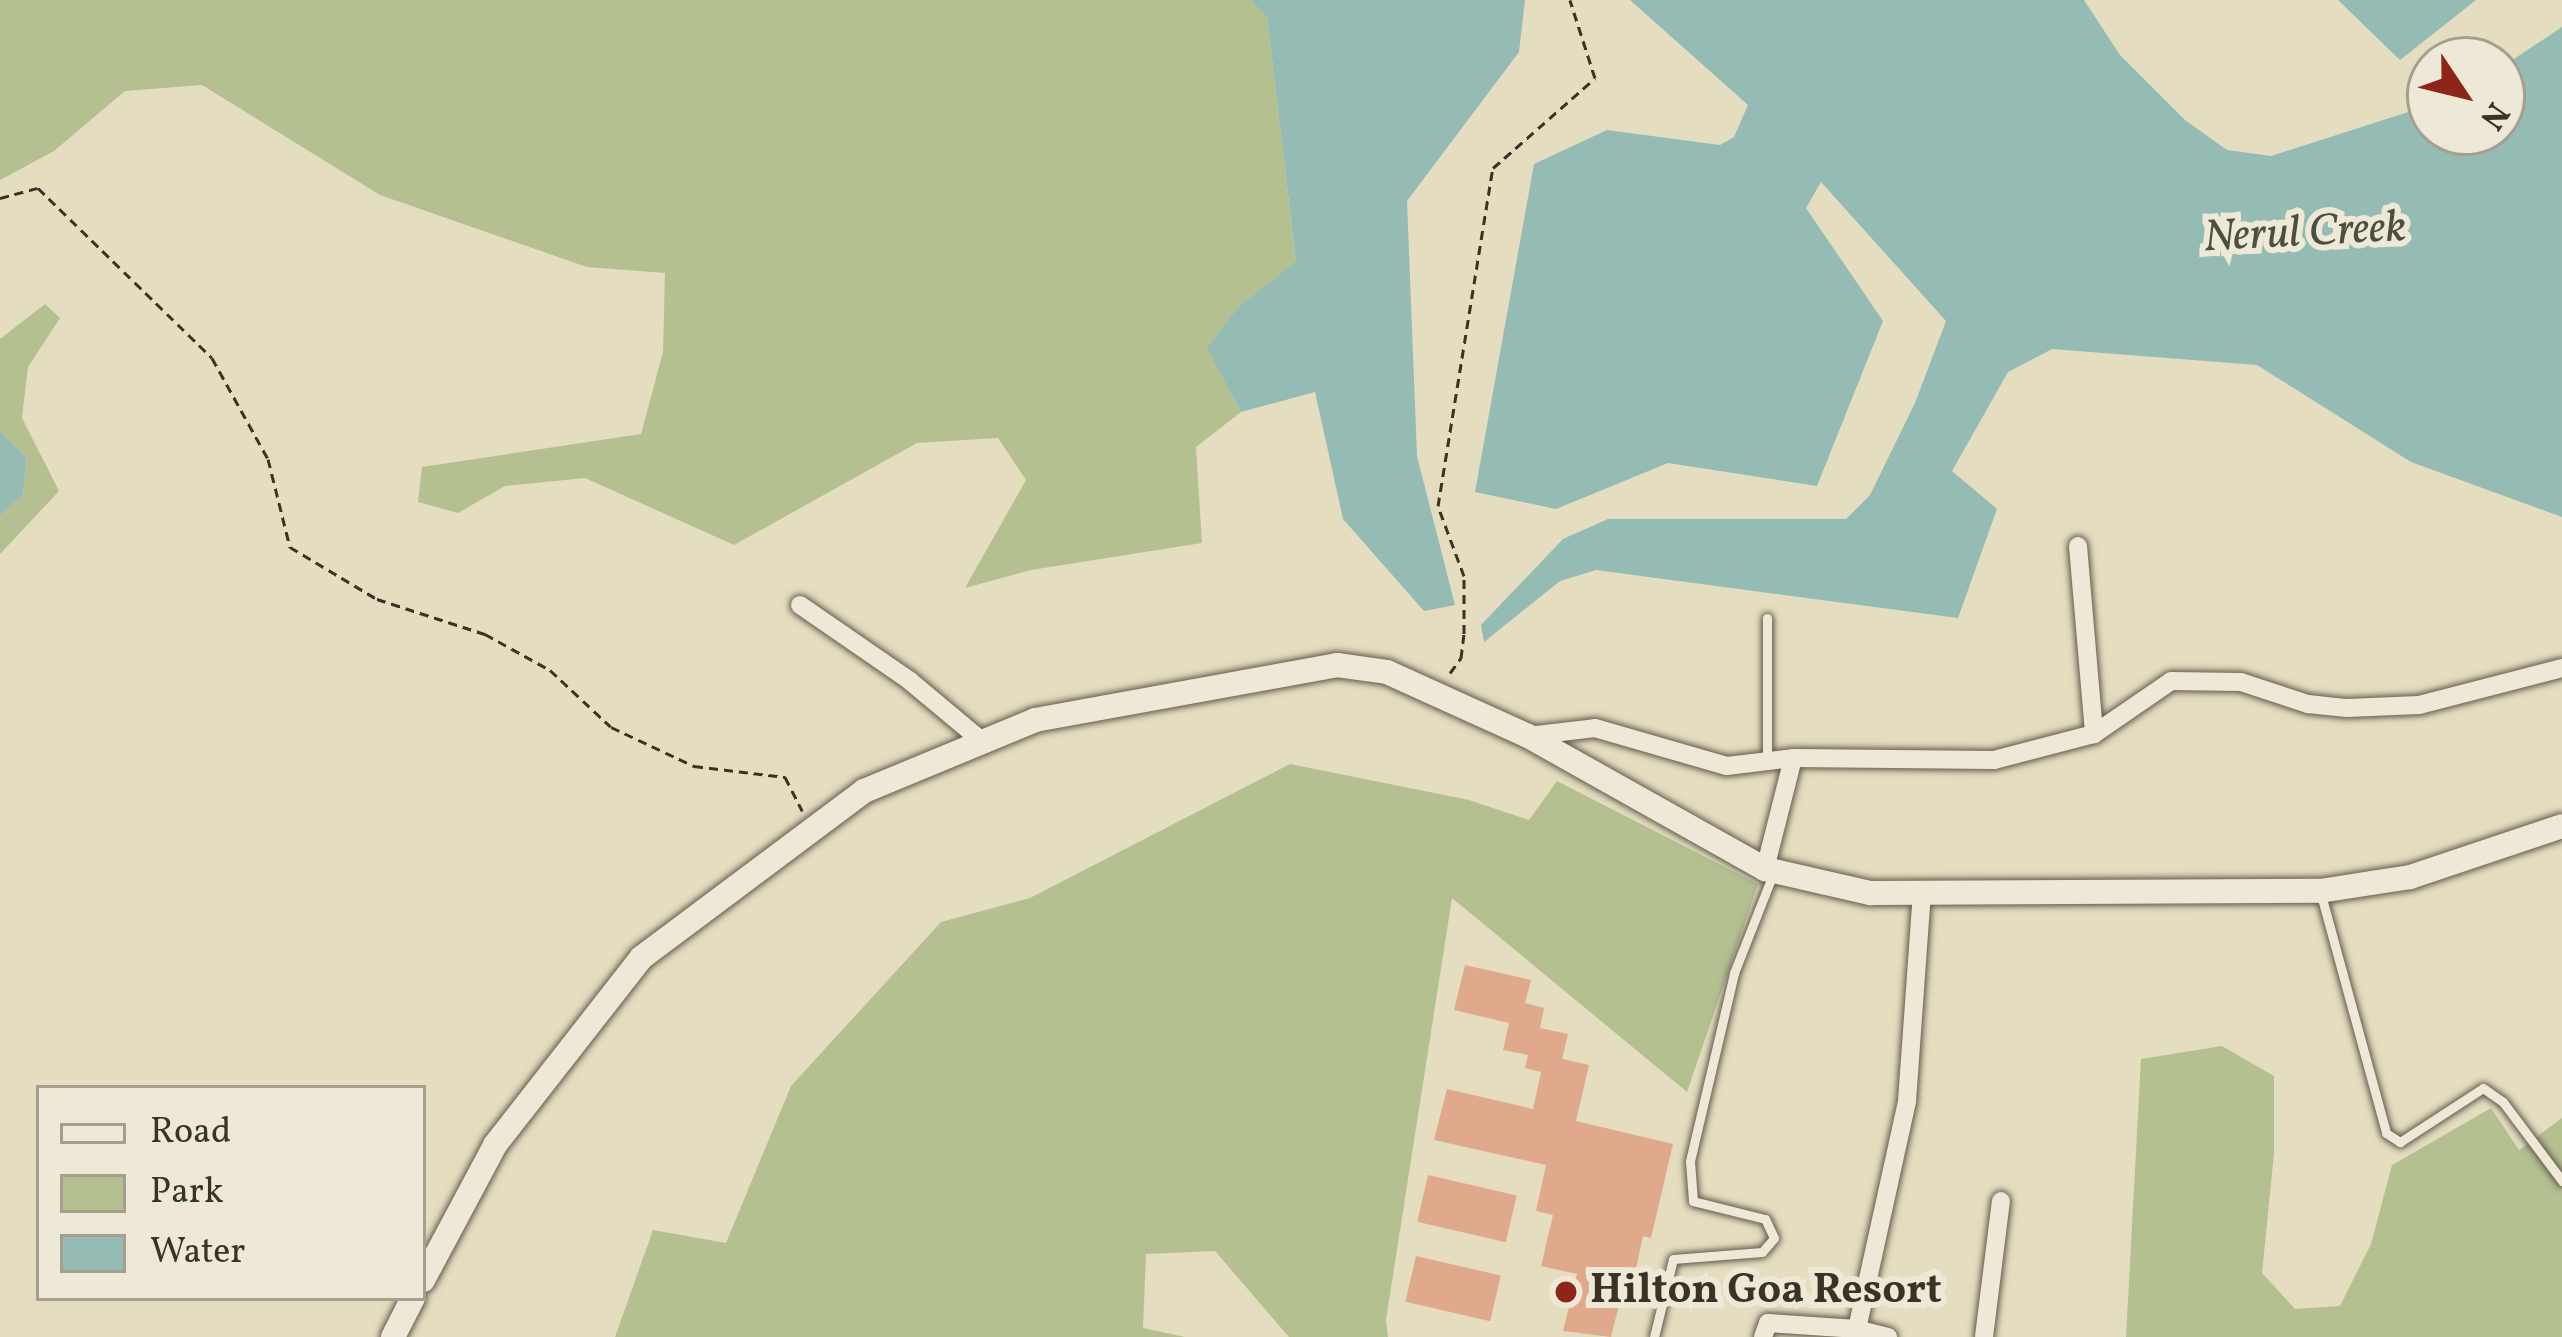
<!DOCTYPE html>
<html>
<head>
<meta charset="utf-8">
<style>
	body { margin:0 }
	#map { position:relative; width:2562px; height:1337px; overflow:hidden; background:#e4ddc0; font-family:Vollkorn,serif }
	div>[style] { position:absolute }
	[style*='--x'] { left:calc(var(--x)*1px); top:calc(var(--y)*1px); width:calc(var(--w)*1px); rotate:calc(var(--a)*1deg) }
	.green>* { inset:0; background:#b5c091 }
	.water>* { inset:0; background:#95bbb5 }
	.building>* { inset:0; background:#e0a98b; transform-origin:0 0 }
	.path>* { height:3px; margin-top:-1.5px; transform-origin:0; background:repeating-linear-gradient(90deg,#3b3125 0 9px,transparent 0 15px) }
	.roads { filter:drop-shadow(0 0 3px #655c4c) drop-shadow(0 0 3px #655c4c) }
	.service>* { height:9px; margin:-4.5px; padding:0 4.5px; transform-origin:4.5px; border-radius:4.5px; background:#ede9d6 }
	.minor>* { height:18px; margin:-9px; padding:0 9px; transform-origin:9px; border-radius:9px; background:#ede9d6 }
	.secondary>* { height:24px; margin:-12px; padding:0 12px; transform-origin:12px; border-radius:12px; background:#ede9d6 }
	.dots>* { width:33px; height:33px; translate:-50% -50%; box-sizing:border-box; border:6px solid #ede9d6; border-radius:50% }
	span { translate:-50% -50%; white-space:nowrap; text-align:center; line-height:1.15; -webkit-text-stroke:12px #ede9d6; paint-order:stroke }
	.poi-label { font-size:42px; color:#3b3125; font-weight:700 }
	.left { translate:0 -50%; text-align:left }
	.water-label { font-size:45px; color:#4d4d42; font-style:italic }
	.legend { position:absolute; left:36px; top:1085px; width:390px; height:216px; box-sizing:border-box; background:#ede9d6; border:3px solid #a69f8f; margin:0; padding:15px 21px; list-style:none; font-size:36px; color:#3b3125 }
	.legend li { display:flex; align-items:center; gap:24px; height:60px }
	.legend b { width:60px; border:3px solid #a69f8f }
	.north { position:absolute; left:2406px; top:36px; width:120px; height:120px; box-sizing:border-box; background:#ede9d6; border:3px solid #a69f8f; border-radius:50%; rotate:125deg; font-size:33px; font-weight:700; line-height:48px; text-align:center; color:#3b3125 }
	.north::after { content:''; display:block; margin:auto; width:42px; height:54px; background:#8f2418; clip-path:polygon(50% 0,100% 100%,50% 72%,0 100%) }
</style>
</head>
<body>
<div id="map">
	<div class="green">
		<div style="clip-path:polygon(0 0,1251px 0,1267px 16px,1296px 263px,1238px 307px,1208px 348px,1241px 412px,1196px 447px,1202px 543px,1031px 570px,965px 588px,1026px 480px,998px 438px,917px 443px,734px 545px,585px 478px,505px 486px,458px 513px,418px 502px,422px 467px,641px 434px,663px 352px,665px 273px,587px 267px,380px 195px,202px 85px,125px 91px,54px 151px,0 180px)"></div>
		<div style="clip-path:polygon(45px 304px,60px 318px,28px 367px,22px 418px,59px 491px,0 554px,0 516px,23px 494px,27px 458px,0 431px,0 339px)"></div>
		<div style="clip-path:polygon(1290px 764px,1469px 800px,1529px 820px,1557px 781px,1758px 884px,1687px 1092px,1452px 898px,1386px 1320px,1388px 1337px,1289px 1337px,1215px 1251px,1146px 1254px,1143px 1328px,1185px 1337px,615px 1337px,653px 1230px,726px 1243px,791px 1086px,941px 922px,1030px 898px)"></div>
		<div style="clip-path:polygon(2222px 1046px,2274px 1076px,2274px 1153px,2262px 1273px,2295px 1309px,2340px 1306px,2371px 1244px,2392px 1165px,2491px 1108px,2519px 1150px,2562px 1118px,2562px 1337px,2126px 1337px,2141px 1059px)"></div>
	</div>
	<div class="water">
		<div style="clip-path:polygon(1251px 0,1525px 0,1519px 52px,1407px 201px,1417px 456px,1455px 605px,1424px 611px,1343px 519px,1315px 392px,1241px 412px,1207px 348px,1238px 307px,1296px 262px,1267px 17px)"></div>
		<div style="clip-path:polygon(1630px 0,2084px 0,2120px 55px,2185px 120px,2227px 150px,2271px 156px,2430px 105px,2430px 132px,2502px 132px,2502px 67px,2562px 27px,2562px 517px,2411px 462px,2257px 365px,2052px 349px,2008px 372px,1952px 471px,1997px 509px,1958px 618px,1596px 570px,1560px 581px,1484px 642px,1481px 625px,1563px 539px,1608px 519px,1846px 519px,1870px 495px,1915px 403px,1946px 321px,1821px 182px,1806px 208px,1883px 321px,1817px 486px,1668px 463px,1556px 509px,1475px 492px,1534px 164px,1607px 130px,1720px 145px,1734px 137px,1748px 105px)"></div>
		<div style="clip-path:polygon(2338px 0,2476px 0,2400px 60px)"></div>
		<div style="clip-path:polygon(0 431px,27px 458px,23px 494px,0 516px)"></div>
	</div>
	<div class="building">
		<div style="clip-path:polygon(1465px 965px,1531px 980px,1525px 1003px,1544px 1008px,1540px 1028px,1568px 1034px,1562px 1059px,1589px 1065px,1576px 1121px,1673px 1144px,1651px 1238px,1643px 1236px,1632px 1287px,1624px 1285px,1611px 1337px,1563px 1331px,1577px 1274px,1541px 1266px,1553px 1215px,1536px 1211px,1546px 1165px,1434px 1140px,1447px 1089px,1533px 1109px,1541px 1072px,1525px 1068px,1528px 1055px,1503px 1050px,1509px 1023px,1454px 1010px)"></div>
		<div style="left:1428px;top:1175px;width:91px;height:48px;rotate:13deg"></div>
		<div style="left:1416px;top:1256px;width:87px;height:47px;rotate:13deg"></div>
	</div>
	<div class="path">
		<div style="--x:0;--y:198;--w:39;--a:-15"></div>
		<div style="--x:38;--y:188;--w:243;--a:44.3"></div>
		<div style="--x:212;--y:358;--w:115;--a:61"></div>
		<div style="--x:268;--y:459;--w:91;--a:76"></div>
		<div style="--x:290;--y:547;--w:101;--a:30.9"></div>
		<div style="--x:377;--y:599;--w:114;--a:18"></div>
		<div style="--x:485;--y:634;--w:74;--a:29"></div>
		<div style="--x:550;--y:670;--w:83;--a:43.1"></div>
		<div style="--x:611;--y:727;--w:92;--a:25.2"></div>
		<div style="--x:694;--y:766;--w:92;--a:6.9"></div>
		<div style="--x:785;--y:777;--w:38;--a:63"></div>
		<div style="--x:1450;--y:673;--w:19;--a:-54"></div>
		<div style="--x:1461;--y:658;--w:24;--a:-83"></div>
		<div style="--x:1464;--y:634;--w:58;--a:-90"></div>
		<div style="--x:1464;--y:576;--w:75;--a:-110.4"></div>
		<div style="--x:1438;--y:506;--w:342;--a:-80.8"></div>
		<div style="--x:1493;--y:168;--w:136;--a:-41.4"></div>
		<div style="--x:1595;--y:78;--w:82;--a:-107.8"></div>
	</div>
	<div class="roads">
		<div class="service">
			<div style="--x:1767;--y:760;--w:142;--a:-90"></div>
			<div style="--x:2320;--y:891;--w:251;--a:74.7"></div>
			<div style="--x:2386;--y:1133;--w:17;--a:33"></div>
			<div style="--x:2400;--y:1142;--w:99;--a:-33"></div>
			<div style="--x:2483;--y:1088;--w:24;--a:35"></div>
			<div style="--x:2503;--y:1102;--w:99;--a:53.2"></div>
			<div style="--x:1654;--y:1337;--w:80;--a:-76.3"></div>
			<div style="--x:1673;--y:1259;--w:89;--a:-4.5"></div>
			<div style="--x:1762;--y:1252;--w:18;--a:-49"></div>
			<div style="--x:1774;--y:1238;--w:21;--a:-115"></div>
			<div style="--x:1765;--y:1219;--w:74;--a:-166"></div>
			<div style="--x:1693;--y:1201;--w:40;--a:-94.3"></div>
			<div style="--x:1690;--y:1161;--w:193;--a:-76.8"></div>
			<div style="--x:1734;--y:973;--w:106;--a:-68.5"></div>
		</div>
		<div class="minor">
			<div style="--x:2078;--y:546;--w:189;--a:85.1"></div>
			<div style="--x:800;--y:605;--w:134;--a:34.6"></div>
			<div style="--x:910;--y:681;--w:95;--a:39.9"></div>
			<div style="--x:1528;--y:736;--w:67;--a:-6.8"></div>
			<div style="--x:1595;--y:728;--w:137;--a:16.1"></div>
			<div style="--x:1727;--y:766;--w:66;--a:-6.9"></div>
			<div style="--x:1793;--y:758;--w:201;--a:0.6"></div>
			<div style="--x:1994;--y:760;--w:103;--a:-14.6"></div>
			<div style="--x:2094;--y:734;--w:93;--a:-34.5"></div>
			<div style="--x:2171;--y:681;--w:70;--a:0.8"></div>
			<div style="--x:2241;--y:682;--w:71;--a:18.2"></div>
			<div style="--x:2308;--y:704;--w:39;--a:6"></div>
			<div style="--x:2347;--y:708;--w:72;--a:-2.4"></div>
			<div style="--x:2419;--y:705;--w:148;--a:-14.5"></div>
			<div style="--x:1765;--y:869;--w:114;--a:-75.8"></div>
			<div style="--x:1763;--y:1337;--w:15;--a:-70"></div>
			<div style="--x:1768;--y:1323;--w:89;--a:3.9"></div>
			<div style="--x:1888;--y:1337;--w:32;--a:-166"></div>
			<div style="--x:1857;--y:1329;--w:233;--a:-77.6"></div>
			<div style="--x:1907;--y:1101;--w:210;--a:-85.9"></div>
			<div style="--x:1984;--y:1337;--w:137;--a:-82.9"></div>
		</div>
		<div class="secondary">
			<div style="--x:423;--y:1280;--w:153;--a:-61.9"></div>
			<div style="--x:495;--y:1145;--w:237;--a:-52"></div>
			<div style="--x:641;--y:958;--w:279;--a:-36.8"></div>
			<div style="--x:864;--y:791;--w:185;--a:-22.5"></div>
			<div style="--x:1035;--y:720;--w:307;--a:-10.3"></div>
			<div style="--x:1337;--y:665;--w:50;--a:8"></div>
			<div style="--x:1387;--y:672;--w:155;--a:24.4"></div>
			<div style="--x:1528;--y:736;--w:272;--a:29.3"></div>
			<div style="--x:1765;--y:869;--w:108;--a:12.9"></div>
			<div style="--x:1870;--y:893;--w:450;--a:-0.3"></div>
			<div style="--x:2320;--y:891;--w:91;--a:-8.8"></div>
			<div style="--x:2410;--y:877;--w:160;--a:-18.5"></div>
			<div style="--x:393;--y:1337;--w:44;--a:-62.9"></div>
		</div>
	</div>
	<div class="dots">
		<div style="left:1566px;top:1292px;background:#8f2418"></div>
	</div>
	<div class="poi-label">
		<span class="left" style="left:1590px;top:1292px">Hilton Goa Resort</span>
	</div>
	<div class="water-label">
		<span style="left:2305px;top:234px;rotate:-3deg">Nerul Creek</span>
	</div>
	<ul class="legend">
	<li><b style="height:15px;background:#ede9d6"></b>Road</li>
	<li><b style="height:33px;background:#b5c091"></b>Park</li>
	<li><b style="height:33px;background:#95bbb5"></b>Water</li>
	</ul>
	<div class="north">N</div>
</div>
</body>
</html>
